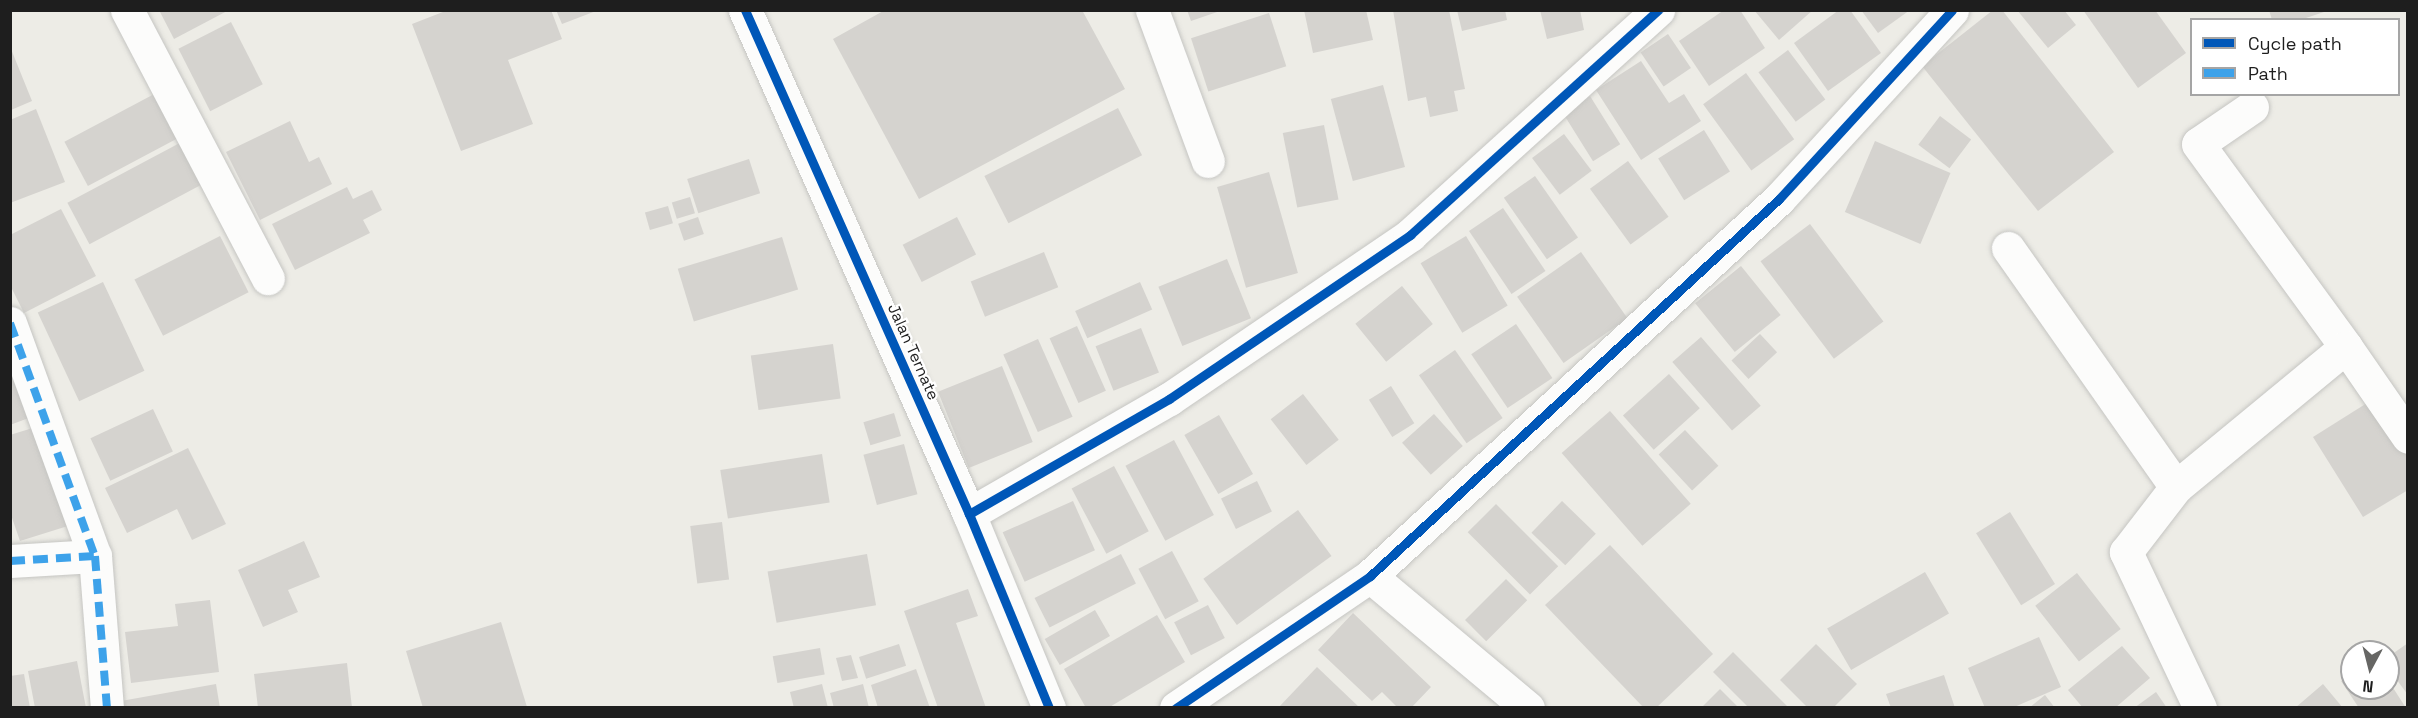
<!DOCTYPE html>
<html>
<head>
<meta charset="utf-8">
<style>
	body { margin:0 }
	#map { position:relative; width:2418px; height:718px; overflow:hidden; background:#edece6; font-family:"Space Grotesk",sans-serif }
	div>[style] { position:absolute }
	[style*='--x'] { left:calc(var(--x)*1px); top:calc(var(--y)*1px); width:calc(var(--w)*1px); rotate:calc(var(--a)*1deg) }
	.building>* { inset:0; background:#d5d3cf; transform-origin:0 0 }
	.roads { filter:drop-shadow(0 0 2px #c5c5c2) drop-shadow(0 0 2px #c5c5c2) }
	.minor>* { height:33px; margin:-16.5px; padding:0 16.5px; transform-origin:16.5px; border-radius:16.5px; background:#fcfcfb }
	.quiet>* { height:8px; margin-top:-4px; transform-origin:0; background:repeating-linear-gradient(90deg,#3da2ea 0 15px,transparent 0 23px) }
	.cycleway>* { height:9px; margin:-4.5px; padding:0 4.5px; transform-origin:4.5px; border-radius:4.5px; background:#0057b8 }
	span { translate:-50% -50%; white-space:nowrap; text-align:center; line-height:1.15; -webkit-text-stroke:4.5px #fff; paint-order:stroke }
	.street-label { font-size:16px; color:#1e1e1e }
	.frame { position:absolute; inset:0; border:12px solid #1e1e1e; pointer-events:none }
	.legend { position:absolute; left:2190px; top:18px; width:210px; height:78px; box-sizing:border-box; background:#fff; border:2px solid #a5a5a5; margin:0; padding:8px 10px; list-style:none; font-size:18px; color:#1e1e1e }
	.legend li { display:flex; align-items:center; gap:12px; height:30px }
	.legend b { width:30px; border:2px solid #a5a5a5 }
	.north { position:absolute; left:2340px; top:640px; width:60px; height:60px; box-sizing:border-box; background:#fff; border:2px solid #a5a5a5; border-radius:50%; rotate:187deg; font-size:16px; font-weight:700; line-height:24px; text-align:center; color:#1e1e1e }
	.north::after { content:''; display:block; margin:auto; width:21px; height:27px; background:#666664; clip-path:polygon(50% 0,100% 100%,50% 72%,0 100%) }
</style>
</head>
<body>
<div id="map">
	<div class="building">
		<div style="clip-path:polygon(159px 10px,229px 10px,174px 39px)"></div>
		<div style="clip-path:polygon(448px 10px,551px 10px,562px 39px,508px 60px,533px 124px,461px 151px,412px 24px)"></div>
		<div style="clip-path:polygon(556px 10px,596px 10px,596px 11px,562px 24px)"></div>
		<div style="clip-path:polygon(885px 10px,1082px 10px,1125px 89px,919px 199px,833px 39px)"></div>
		<div style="clip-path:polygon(1187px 10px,1220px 10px,1220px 11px,1191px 21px)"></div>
		<div style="clip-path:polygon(1304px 10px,1366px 10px,1373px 40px,1313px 53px)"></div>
		<div style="clip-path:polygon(1393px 10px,1449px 10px,1465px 89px,1454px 91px,1458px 111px,1430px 117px,1426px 97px,1408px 101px)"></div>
		<div style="clip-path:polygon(1457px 10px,1505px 10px,1507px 20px,1462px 31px)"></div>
		<div style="clip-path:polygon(1540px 10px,1580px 10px,1584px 30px,1547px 39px)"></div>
		<div style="clip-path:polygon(1724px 10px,1740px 10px,1765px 48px,1709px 86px,1679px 41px)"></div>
		<div style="clip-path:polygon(1754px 10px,1813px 10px,1779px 40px)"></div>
		<div style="clip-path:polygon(1839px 10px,1850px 10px,1881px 53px,1828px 91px,1794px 43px)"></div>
		<div style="clip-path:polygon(1861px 10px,1910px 10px,1878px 33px)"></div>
		<div style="clip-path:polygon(1993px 10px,2002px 10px,2114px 152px,2038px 211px,1922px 66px)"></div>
		<div style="clip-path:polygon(2017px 10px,2064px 10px,2076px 25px,2048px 48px)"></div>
		<div style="clip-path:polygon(2083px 10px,2155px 10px,2186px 53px,2138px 88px)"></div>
		<div style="clip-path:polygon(2269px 10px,2327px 10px,2327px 11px,2300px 20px,2272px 20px)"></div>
		<div style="left:1269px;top:13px;width:56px;height:82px;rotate:72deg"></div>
		<div style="left:231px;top:22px;width:70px;height:59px;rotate:63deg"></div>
		<div style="left:1668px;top:34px;width:41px;height:33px;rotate:56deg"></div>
		<div style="clip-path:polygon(11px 49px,32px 101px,11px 110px)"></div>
		<div style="left:1788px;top:50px;width:62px;height:37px;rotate:53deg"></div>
		<div style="clip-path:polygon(1641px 61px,1669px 103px,1684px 94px,1701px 121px,1641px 160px,1596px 90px)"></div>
		<div style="left:1746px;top:73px;width:82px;height:53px;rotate:54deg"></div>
		<div style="left:1383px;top:85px;width:85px;height:54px;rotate:75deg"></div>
		<div style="left:158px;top:92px;width:50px;height:106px;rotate:62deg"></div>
		<div style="left:1590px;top:96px;width:57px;height:32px;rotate:58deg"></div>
		<div style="left:1118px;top:108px;width:53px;height:150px;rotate:63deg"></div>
		<div style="clip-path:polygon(36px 109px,65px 182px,10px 203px,10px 120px)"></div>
		<div style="left:1940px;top:116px;width:39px;height:36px;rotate:37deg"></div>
		<div style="clip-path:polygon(290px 121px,309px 162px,319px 157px,332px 184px,260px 220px,226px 152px)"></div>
		<div style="left:1324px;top:125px;width:76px;height:42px;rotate:79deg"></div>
		<div style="left:1704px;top:130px;width:49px;height:54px;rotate:58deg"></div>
		<div style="left:1564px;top:134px;width:46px;height:40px;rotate:53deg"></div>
		<div style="left:191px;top:137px;width:47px;height:140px;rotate:62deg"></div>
		<div style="left:1875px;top:141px;width:82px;height:77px;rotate:23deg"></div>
		<div style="left:749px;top:159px;width:36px;height:65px;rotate:72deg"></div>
		<div style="left:1628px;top:161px;width:69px;height:47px;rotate:54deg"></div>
		<div style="left:1269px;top:172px;width:105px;height:54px;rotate:74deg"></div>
		<div style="left:1535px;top:176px;width:75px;height:38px;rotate:55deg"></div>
		<div style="clip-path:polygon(347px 187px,353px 199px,372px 190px,382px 210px,363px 220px,370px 233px,295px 270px,272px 224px)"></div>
		<div style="left:690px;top:197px;width:17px;height:19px;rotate:73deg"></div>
		<div style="left:668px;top:206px;width:18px;height:24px;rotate:74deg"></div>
		<div style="left:1503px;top:208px;width:76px;height:41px;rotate:56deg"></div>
		<div style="clip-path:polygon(61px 209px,96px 276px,24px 313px,10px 285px,10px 235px)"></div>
		<div style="left:698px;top:217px;width:18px;height:21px;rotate:71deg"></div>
		<div style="left:957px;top:217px;width:42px;height:61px;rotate:63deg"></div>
		<div style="left:1810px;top:224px;width:122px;height:62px;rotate:53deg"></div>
		<div style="left:220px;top:236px;width:63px;height:96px;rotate:63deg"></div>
		<div style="left:1466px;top:236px;width:81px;height:53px;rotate:59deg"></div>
		<div style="left:782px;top:237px;width:55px;height:109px;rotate:73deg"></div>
		<div style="left:1044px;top:252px;width:38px;height:79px;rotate:68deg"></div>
		<div style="left:1581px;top:252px;width:81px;height:78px;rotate:55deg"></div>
		<div style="left:1227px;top:259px;width:64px;height:74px;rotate:68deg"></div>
		<div style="left:1741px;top:266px;width:63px;height:59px;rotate:51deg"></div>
		<div style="left:103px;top:282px;width:98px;height:72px;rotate:65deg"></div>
		<div style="left:1140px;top:282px;width:30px;height:71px;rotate:66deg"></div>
		<div style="left:1402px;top:286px;width:49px;height:60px;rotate:51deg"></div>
		<div style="left:1516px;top:324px;width:65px;height:54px;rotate:56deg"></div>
		<div style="left:1077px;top:326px;width:71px;height:30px;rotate:66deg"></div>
		<div style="left:1141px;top:328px;width:48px;height:49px;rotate:68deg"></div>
		<div style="left:1760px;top:334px;width:25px;height:39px;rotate:47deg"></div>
		<div style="left:1701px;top:337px;width:91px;height:38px;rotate:49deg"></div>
		<div style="left:1038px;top:339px;width:85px;height:38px;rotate:66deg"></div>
		<div style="left:833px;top:344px;width:55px;height:83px;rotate:82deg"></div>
		<div style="left:1455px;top:350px;width:83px;height:44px;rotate:55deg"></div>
		<div style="clip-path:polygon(10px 355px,34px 416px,10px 425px)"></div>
		<div style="left:1002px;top:366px;width:82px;height:69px;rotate:68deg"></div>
		<div style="left:1669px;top:374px;width:46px;height:62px;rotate:48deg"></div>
		<div style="left:1391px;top:386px;width:44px;height:26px;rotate:58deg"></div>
		<div style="left:1303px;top:394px;width:58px;height:41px;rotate:52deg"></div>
		<div style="clip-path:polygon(2375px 398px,2408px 449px,2408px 490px,2363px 517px,2313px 437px)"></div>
		<div style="left:153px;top:409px;width:47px;height:69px;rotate:65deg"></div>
		<div style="left:1610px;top:411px;width:123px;height:64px;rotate:49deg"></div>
		<div style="left:894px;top:413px;width:24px;height:32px;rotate:73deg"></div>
		<div style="left:1434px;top:414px;width:43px;height:43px;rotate:48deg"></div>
		<div style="left:1219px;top:415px;width:68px;height:40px;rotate:60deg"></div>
		<div style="clip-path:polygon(39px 426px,71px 525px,20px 541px,10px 512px,10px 435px)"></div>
		<div style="left:1685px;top:430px;width:49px;height:36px;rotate:47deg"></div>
		<div style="left:1174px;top:440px;width:85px;height:55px;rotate:62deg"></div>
		<div style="left:904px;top:444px;width:52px;height:42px;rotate:75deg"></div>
		<div style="clip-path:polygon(188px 448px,226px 524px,192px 540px,177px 509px,127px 533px,105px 488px)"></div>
		<div style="left:822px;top:454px;width:49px;height:103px;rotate:81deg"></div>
		<div style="left:1114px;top:466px;width:74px;height:48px;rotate:62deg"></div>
		<div style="left:1257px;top:481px;width:34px;height:40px;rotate:64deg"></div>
		<div style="left:1073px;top:501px;width:54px;height:77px;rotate:66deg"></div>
		<div style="left:1562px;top:501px;width:47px;height:44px;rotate:44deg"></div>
		<div style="left:1496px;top:504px;width:88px;height:40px;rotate:45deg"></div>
		<div style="left:1298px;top:510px;width:57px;height:117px;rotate:54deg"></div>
		<div style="left:2010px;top:512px;width:85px;height:40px;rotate:58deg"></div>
		<div style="left:722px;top:522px;width:58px;height:32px;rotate:83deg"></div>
		<div style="clip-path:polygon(304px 541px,320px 577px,288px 590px,298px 612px,263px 627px,238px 570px)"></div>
		<div style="clip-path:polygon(1610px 545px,1713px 654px,1656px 708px,1644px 708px,1545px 605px)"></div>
		<div style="left:1172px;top:551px;width:57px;height:38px;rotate:62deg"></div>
		<div style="left:867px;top:554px;width:52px;height:101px;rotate:80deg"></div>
		<div style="left:1121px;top:554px;width:33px;height:97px;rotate:63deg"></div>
		<div style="left:1925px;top:572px;width:48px;height:113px;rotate:60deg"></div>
		<div style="left:2077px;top:573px;width:71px;height:53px;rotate:52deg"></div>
		<div style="left:1506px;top:579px;width:30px;height:58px;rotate:45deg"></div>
		<div style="clip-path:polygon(968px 589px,978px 616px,956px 623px,986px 708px,938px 708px,904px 611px)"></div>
		<div style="clip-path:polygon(210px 600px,219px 672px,131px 683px,125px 632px,178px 626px,175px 604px)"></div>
		<div style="left:1208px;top:605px;width:37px;height:38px;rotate:63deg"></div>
		<div style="left:1095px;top:610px;width:30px;height:58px;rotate:60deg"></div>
		<div style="clip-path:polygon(1353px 613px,1431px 687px,1411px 708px,1398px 708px,1382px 692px,1372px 701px,1318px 650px)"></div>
		<div style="clip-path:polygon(1157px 615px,1185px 662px,1108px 708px,1086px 708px,1064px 669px)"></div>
		<div style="clip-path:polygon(501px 622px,527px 707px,423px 708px,406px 651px)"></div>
		<div style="clip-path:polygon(2039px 637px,2061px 687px,2012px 708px,1985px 708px,1968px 668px)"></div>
		<div style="clip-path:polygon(2408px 643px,2408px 695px,2388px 668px,2388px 657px)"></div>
		<div style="left:899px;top:644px;width:23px;height:42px;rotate:72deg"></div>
		<div style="clip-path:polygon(1816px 644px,1857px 684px,1833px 708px,1808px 708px,1780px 680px)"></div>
		<div style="clip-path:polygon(2122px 646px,2150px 678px,2115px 708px,2083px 708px,2068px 690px)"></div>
		<div style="left:820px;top:648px;width:27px;height:48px;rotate:80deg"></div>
		<div style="clip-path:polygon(1733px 652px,1789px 708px,1749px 708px,1713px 672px)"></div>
		<div style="clip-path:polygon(851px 655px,858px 678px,842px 681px,836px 658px)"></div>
		<div style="clip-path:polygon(77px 661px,86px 708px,35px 708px,28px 671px)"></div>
		<div style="clip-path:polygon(347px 663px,352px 708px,258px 708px,254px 674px)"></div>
		<div style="clip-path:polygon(1317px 667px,1360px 708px,1278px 708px)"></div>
		<div style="clip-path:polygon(916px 669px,930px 708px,878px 708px,871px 685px)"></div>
		<div style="clip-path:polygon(2352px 673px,2352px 688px,2388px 688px,2388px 680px,2406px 708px,2359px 708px,2341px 681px)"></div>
		<div style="clip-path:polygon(24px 674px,30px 708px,10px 708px,10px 676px)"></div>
		<div style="clip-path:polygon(1944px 675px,1955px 708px,1891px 708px,1886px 694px)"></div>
		<div style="clip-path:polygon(216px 684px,220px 708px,122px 708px,121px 701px)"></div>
		<div style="clip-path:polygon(822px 684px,828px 708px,794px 708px,790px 692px)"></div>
		<div style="clip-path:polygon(863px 684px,869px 708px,834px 708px,830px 693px)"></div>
		<div style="clip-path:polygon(2323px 684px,2343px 708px,2295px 708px)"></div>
		<div style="clip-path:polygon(1720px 689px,1739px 708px,1701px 708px)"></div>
		<div style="clip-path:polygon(2156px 692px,2167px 708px,2134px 708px)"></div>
		<div style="clip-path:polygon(2045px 695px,2055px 708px,2029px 708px)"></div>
	</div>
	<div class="roads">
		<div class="minor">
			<div style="--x:127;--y:10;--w:303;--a:62.3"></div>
			<div style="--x:745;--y:10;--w:552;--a:66.04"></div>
			<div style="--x:969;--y:514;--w:210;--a:67.6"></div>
			<div style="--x:1152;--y:10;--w:161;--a:69.7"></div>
			<div style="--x:2252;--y:107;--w:65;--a:145.6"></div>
			<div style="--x:2198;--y:144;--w:251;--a:53.9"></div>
			<div style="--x:2008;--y:248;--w:292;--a:54.9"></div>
			<div style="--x:10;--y:323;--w:248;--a:70"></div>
			<div style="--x:95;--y:556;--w:152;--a:85.5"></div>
			<div style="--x:969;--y:514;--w:231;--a:-29.9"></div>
			<div style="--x:1169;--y:399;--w:292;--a:-34.2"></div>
			<div style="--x:1410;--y:235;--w:335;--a:-42.2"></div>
			<div style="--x:10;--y:561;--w:85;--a:-3.4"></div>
			<div style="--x:1370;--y:576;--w:206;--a:39.9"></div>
			<div style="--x:1176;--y:708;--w:235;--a:-34.2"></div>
			<div style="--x:1370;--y:576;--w:556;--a:-42.67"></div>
			<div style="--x:1779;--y:199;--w:256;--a:-47.5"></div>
			<div style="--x:2200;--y:708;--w:173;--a:-115.4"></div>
			<div style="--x:2126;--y:552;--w:82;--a:-52.4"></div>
			<div style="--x:2176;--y:487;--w:220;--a:-39.5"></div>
			<div style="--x:2346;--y:347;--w:109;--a:55.4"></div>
		</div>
	</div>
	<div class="quiet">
		<div style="--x:10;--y:323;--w:248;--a:70"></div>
		<div style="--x:95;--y:556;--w:152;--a:85.5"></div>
		<div style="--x:10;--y:561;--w:85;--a:-3.4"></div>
	</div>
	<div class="cycleway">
		<div style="--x:745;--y:10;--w:552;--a:66.04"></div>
		<div style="--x:969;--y:514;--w:210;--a:67.6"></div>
		<div style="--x:969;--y:514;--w:231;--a:-29.9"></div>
		<div style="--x:1169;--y:399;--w:292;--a:-34.2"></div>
		<div style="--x:1410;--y:235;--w:335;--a:-42.2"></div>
		<div style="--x:1176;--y:708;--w:235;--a:-34.2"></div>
		<div style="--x:1370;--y:576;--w:556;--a:-42.67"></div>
		<div style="--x:1779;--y:199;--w:256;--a:-47.5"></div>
	</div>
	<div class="street-label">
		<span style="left:913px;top:352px;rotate:66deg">Jalan Ternate</span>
	</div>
	<div class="frame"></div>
	<ul class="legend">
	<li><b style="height:8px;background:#0057b8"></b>Cycle path</li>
	<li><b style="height:8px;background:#3da2ea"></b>Path</li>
	</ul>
	<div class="north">N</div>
</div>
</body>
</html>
